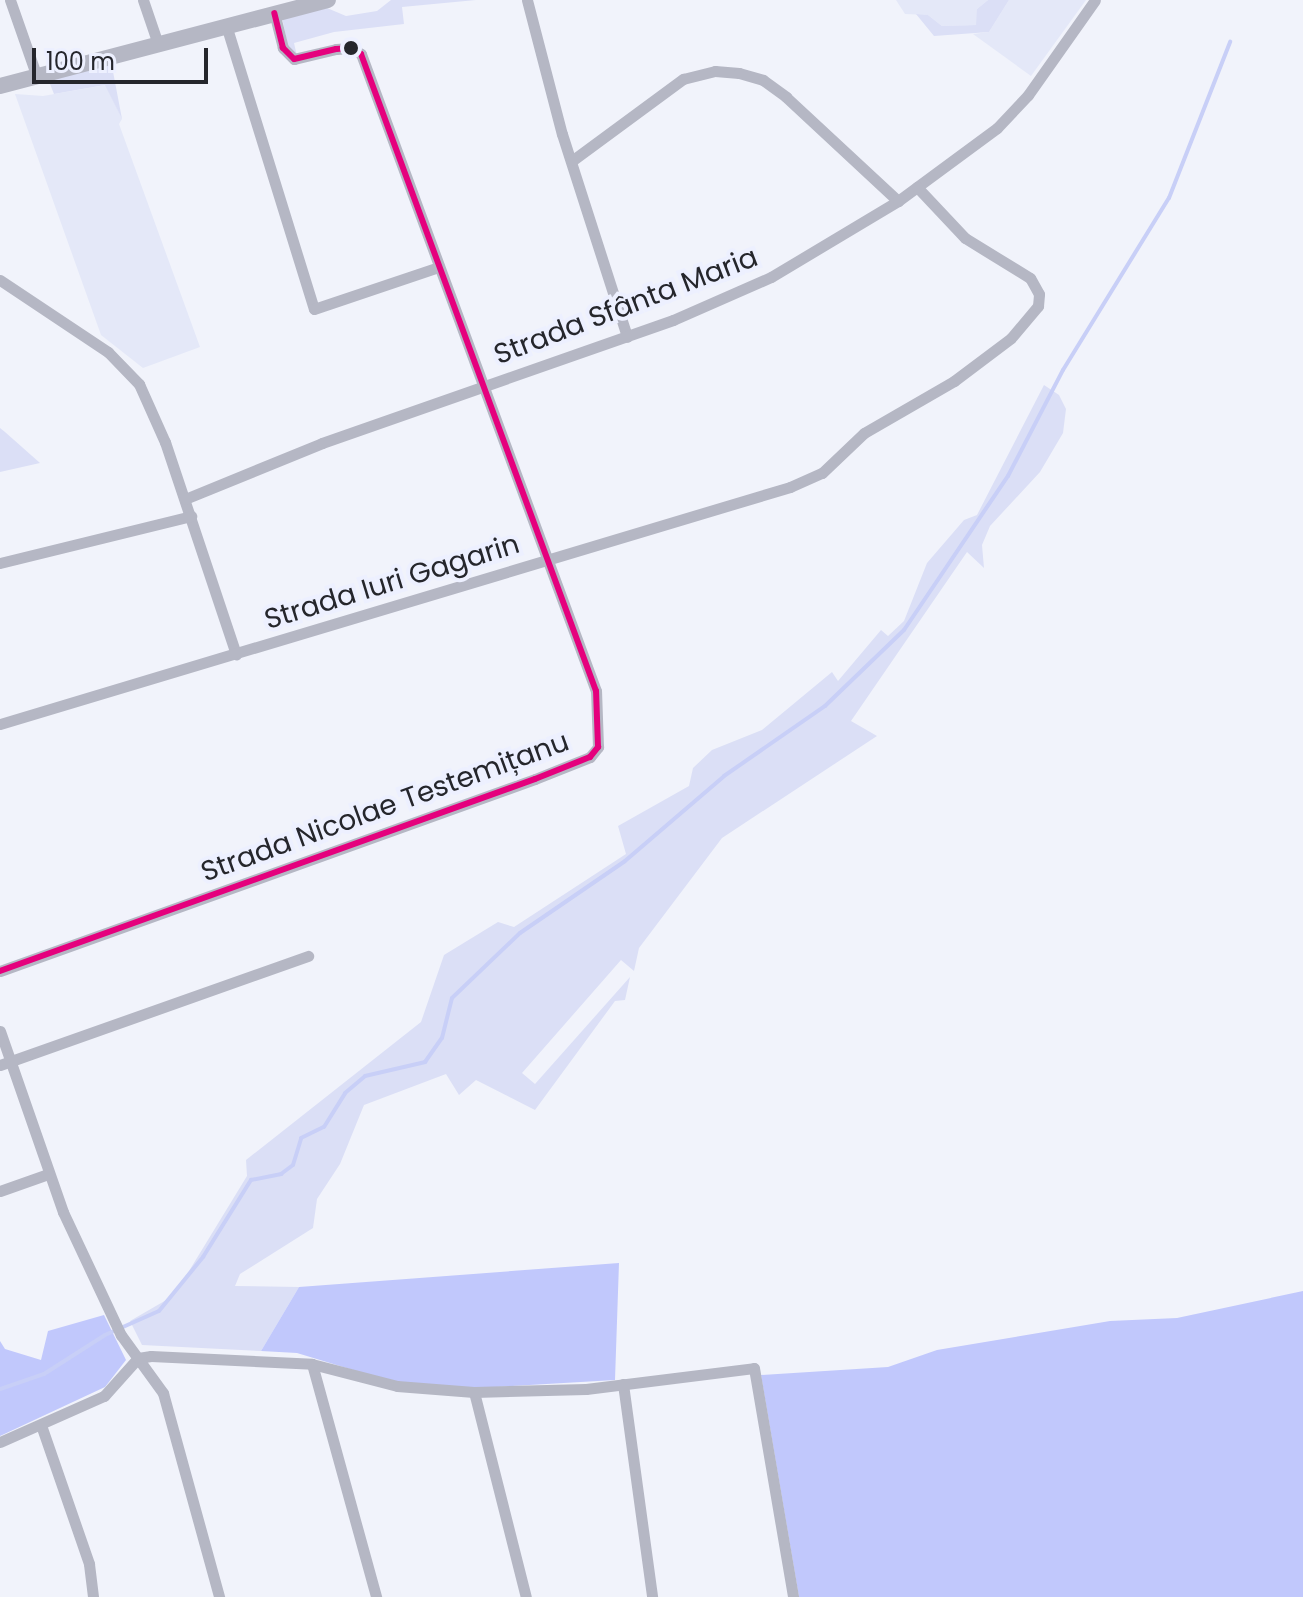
<!DOCTYPE html>
<html>
<head>
<meta charset="utf-8">
<style>
	body { margin:0 }
	#map { position:relative; width:1303px; height:1597px; overflow:hidden; background:#f1f3fb; font-family:Poppins,sans-serif }
	div>[style] { position:absolute }
	[style*='--x'] { left:calc(var(--x)*1px); top:calc(var(--y)*1px); width:calc(var(--w)*1px); rotate:calc(var(--a)*1deg) }
	.built>* { inset:0; background:#e4e8f8 }
	.green>* { inset:0; background:#dbdff6 }
	.forest>* { inset:0; background:#c1c8fc }
	.stream>* { height:4px; margin:-2px; padding:0 2px; transform-origin:2px; border-radius:2px; background:#c8cff7 }
	.minor>* { height:11px; margin:-5.5px; padding:0 5.5px; transform-origin:5.5px; border-radius:5.5px; background:#b5b7c4 }
	.secondary>* { height:16px; margin:-8px; padding:0 8px; transform-origin:8px; border-radius:8px; background:#b5b7c4 }
	.bus-1>* { height:6px; margin:-3px; padding:0 3px; transform-origin:3px; border-radius:3px; background:#e5007d }
	.dots>* { width:22px; height:22px; translate:-50% -50%; box-sizing:border-box; border:4px solid #edf0ff; border-radius:50% }
	span { translate:-50% -50%; white-space:nowrap; text-align:center; line-height:1.15; -webkit-text-stroke:8px #edf0ff; paint-order:stroke }
	.street-label { font-size:28px; color:#25262c }
	.scale { position:absolute; left:32px; top:48px; width:176px; height:36px; box-sizing:border-box; border:4px solid #25262c; border-top:0; padding-left:10px; font-size:24px; line-height:28px; white-space:nowrap; color:#25262c; -webkit-text-stroke:6px #edf0ff; paint-order:stroke }
</style>
</head>
<body>
<div id="map">
	<div class="built">
		<div style="clip-path:polygon(896px 0,988px 0,977px 9px,977px 25px,942px 26px,928px 15px,905px 14px)"></div>
		<div style="clip-path:polygon(1009px 0,1086px 0,1031px 76px,973px 34px,989px 32px)"></div>
		<div style="clip-path:polygon(106px 85px,122px 119px,119px 124px,200px 347px,143px 368px,101px 335px,15px 94px,43px 96px)"></div>
	</div>
	<div class="green">
		<div style="clip-path:polygon(391px 0,476px 0,402px 7px,404px 24px,334px 32px,294px 43px,297px 56px,289px 52px,282px 17px,327px 8px,346px 16px,377px 11px)"></div>
		<div style="clip-path:polygon(988px 0,1009px 0,989px 32px,934px 36px,916px 14px,928px 15px,942px 26px,976px 25px,977px 9px)"></div>
		<div style="clip-path:polygon(111px 61px,122px 119px,105px 85px,54px 94px,48px 79px)"></div>
		<div style="clip-path:polygon(1044px 385px,1059px 395px,1066px 409px,1063px 433px,1040px 472px,990px 526px,982px 545px,984px 568px,967px 552px,851px 721px,877px 736px,722px 838px,639px 948px,634px 971px,621px 960px,522px 1073px,535px 1084px,630px 977px,625px 1000px,615px 1001px,535px 1110px,476px 1080px,459px 1095px,446px 1074px,364px 1105px,340px 1164px,317px 1199px,313px 1228px,240px 1274px,235px 1286px,299px 1287px,261px 1351px,142px 1345px,130px 1321px,168px 1299px,189px 1271px,247px 1176px,246px 1160px,421px 1022px,444px 955px,498px 922px,514px 927px,626px 854px,618px 826px,689px 786px,693px 768px,712px 750px,762px 730px,832px 672px,838px 681px,881px 630px,888px 636px,904px 621px,927px 563px,964px 520px,977px 515px)"></div>
		<div style="clip-path:polygon(0 428px,5px 432px,40px 463px,0 472px)"></div>
	</div>
	<div class="forest">
		<div style="clip-path:polygon(619px 1263px,615px 1380px,478px 1388px,396px 1383px,297px 1353px,261px 1351px,299px 1287px)"></div>
		<div style="clip-path:polygon(1303px 1291px,1303px 1597px,799px 1597px,761px 1375px,888px 1367px,937px 1350px,1110px 1321px,1177px 1318px)"></div>
		<div style="clip-path:polygon(104px 1315px,126px 1360px,105px 1387px,0 1436px,0 1341px,5px 1349px,41px 1360px,48px 1331px)"></div>
	</div>
	<div class="stream">
		<div style="--x:0;--y:1389;--w:46;--a:-18.8"></div>
		<div style="--x:44;--y:1374;--w:72;--a:-32.6"></div>
		<div style="--x:105;--y:1335;--w:59;--a:-24"></div>
		<div style="--x:159;--y:1311;--w:70;--a:-50.8"></div>
		<div style="--x:203;--y:1257;--w:91;--a:-58.1"></div>
		<div style="--x:251;--y:1180;--w:31;--a:-11"></div>
		<div style="--x:281;--y:1174;--w:15;--a:-37"></div>
		<div style="--x:293;--y:1165;--w:28;--a:-73"></div>
		<div style="--x:301;--y:1138;--w:25;--a:-26"></div>
		<div style="--x:324;--y:1127;--w:40;--a:-58"></div>
		<div style="--x:345;--y:1093;--w:26;--a:-40"></div>
		<div style="--x:365;--y:1076;--w:62;--a:-13.1"></div>
		<div style="--x:425;--y:1062;--w:29;--a:-55"></div>
		<div style="--x:442;--y:1038;--w:41;--a:-76"></div>
		<div style="--x:452;--y:998;--w:94;--a:-43.7"></div>
		<div style="--x:520;--y:933;--w:127;--a:-34.4"></div>
		<div style="--x:625;--y:861;--w:130;--a:-40.6"></div>
		<div style="--x:724;--y:776;--w:123;--a:-34.7"></div>
		<div style="--x:825;--y:706;--w:110;--a:-43.9"></div>
		<div style="--x:904;--y:630;--w:186;--a:-56"></div>
		<div style="--x:1008;--y:476;--w:119;--a:-62.6"></div>
		<div style="--x:1063;--y:370;--w:202;--a:-58.4"></div>
		<div style="--x:1169;--y:198;--w:168;--a:-68.6"></div>
	</div>
	<div class="minor">
		<div style="--x:10;--y:0;--w:82;--a:70.7"></div>
		<div style="--x:143;--y:0;--w:46;--a:71.2"></div>
		<div style="--x:527;--y:0;--w:138;--a:75.4"></div>
		<div style="--x:562;--y:134;--w:213;--a:72.2"></div>
		<div style="--x:226;--y:25;--w:297;--a:72.8"></div>
		<div style="--x:314;--y:309;--w:132;--a:-18.6"></div>
		<div style="--x:573;--y:160;--w:137;--a:-36.4"></div>
		<div style="--x:683;--y:79;--w:33;--a:-14"></div>
		<div style="--x:715;--y:71;--w:24;--a:5"></div>
		<div style="--x:739;--y:73;--w:25;--a:16"></div>
		<div style="--x:763;--y:80;--w:29;--a:36"></div>
		<div style="--x:786;--y:97;--w:153;--a:42.9"></div>
		<div style="--x:0;--y:280;--w:130;--a:33.7"></div>
		<div style="--x:108;--y:352;--w:45;--a:45.9"></div>
		<div style="--x:139;--y:384;--w:64;--a:65.9"></div>
		<div style="--x:165;--y:442;--w:224;--a:71.5"></div>
		<div style="--x:185;--y:499;--w:148;--a:-22.2"></div>
		<div style="--x:322;--y:443;--w:372;--a:-19.3"></div>
		<div style="--x:673;--y:320;--w:107;--a:-23.7"></div>
		<div style="--x:771;--y:277;--w:148;--a:-30.9"></div>
		<div style="--x:898;--y:201;--w:123;--a:-36.4"></div>
		<div style="--x:997;--y:128;--w:45;--a:-46.8"></div>
		<div style="--x:1028;--y:95;--w:116;--a:-54.8"></div>
		<div style="--x:0;--y:563;--w:197;--a:-13.8"></div>
		<div style="--x:0;--y:724;--w:825;--a:-16.7"></div>
		<div style="--x:790;--y:487;--w:35;--a:-24"></div>
		<div style="--x:822;--y:473;--w:58;--a:-43.6"></div>
		<div style="--x:864;--y:433;--w:104;--a:-30"></div>
		<div style="--x:954;--y:381;--w:71;--a:-37"></div>
		<div style="--x:1011;--y:338;--w:42;--a:-49.8"></div>
		<div style="--x:1038;--y:306;--w:12;--a:-85"></div>
		<div style="--x:1039;--y:294;--w:18;--a:-119"></div>
		<div style="--x:1030;--y:278;--w:76;--a:-148.4"></div>
		<div style="--x:965;--y:238;--w:70;--a:-133.3"></div>
		<div style="--x:0;--y:971;--w:568;--a:-19.74"></div>
		<div style="--x:535;--y:779;--w:59;--a:-21.8"></div>
		<div style="--x:590;--y:757;--w:13;--a:-51"></div>
		<div style="--x:598;--y:747;--w:56;--a:-92"></div>
		<div style="--x:596;--y:691;--w:679;--a:-110.25"></div>
		<div style="--x:361;--y:54;--w:12;--a:-149"></div>
		<div style="--x:351;--y:48;--w:15;--a:176"></div>
		<div style="--x:336;--y:49;--w:43;--a:166.6"></div>
		<div style="--x:294;--y:59;--w:16;--a:-135"></div>
		<div style="--x:283;--y:48;--w:36;--a:-104"></div>
		<div style="--x:0;--y:1031;--w:192;--a:70.8"></div>
		<div style="--x:63;--y:1212;--w:136;--a:64.8"></div>
		<div style="--x:121;--y:1335;--w:72;--a:54.1"></div>
		<div style="--x:163;--y:1393;--w:212;--a:74.6"></div>
		<div style="--x:0;--y:1065;--w:327;--a:-19.5"></div>
		<div style="--x:0;--y:1191;--w:51;--a:-19.5"></div>
		<div style="--x:312;--y:1364;--w:242;--a:74.6"></div>
		<div style="--x:623;--y:1384;--w:215;--a:82.2"></div>
		<div style="--x:474;--y:1392;--w:211;--a:75.8"></div>
		<div style="--x:41;--y:1425;--w:147;--a:70.9"></div>
		<div style="--x:89;--y:1564;--w:33;--a:83"></div>
		<div style="--x:0;--y:1442;--w:114;--a:-23.9"></div>
		<div style="--x:104;--y:1396;--w:51;--a:-48.2"></div>
		<div style="--x:138;--y:1358;--w:13;--a:-9"></div>
		<div style="--x:151;--y:1356;--w:161;--a:2.8"></div>
		<div style="--x:312;--y:1364;--w:88;--a:14.5"></div>
		<div style="--x:397;--y:1386;--w:77;--a:4.5"></div>
		<div style="--x:474;--y:1392;--w:112;--a:-1.5"></div>
		<div style="--x:586;--y:1389;--w:169;--a:-7.1"></div>
		<div style="--x:754;--y:1368;--w:232;--a:80.3"></div>
	</div>
	<div class="secondary">
		<div style="--x:0;--y:86;--w:339;--a:-14.7"></div>
	</div>
	<div class="bus-1">
		<div style="--x:0;--y:971;--w:568;--a:-19.74"></div>
		<div style="--x:535;--y:779;--w:59;--a:-21.8"></div>
		<div style="--x:590;--y:757;--w:13;--a:-51"></div>
		<div style="--x:598;--y:747;--w:56;--a:-92"></div>
		<div style="--x:596;--y:691;--w:679;--a:-110.25"></div>
		<div style="--x:361;--y:54;--w:12;--a:-149"></div>
		<div style="--x:351;--y:48;--w:15;--a:176"></div>
		<div style="--x:336;--y:49;--w:43;--a:166.6"></div>
		<div style="--x:294;--y:59;--w:16;--a:-135"></div>
		<div style="--x:283;--y:48;--w:36;--a:-104"></div>
	</div>
	<div class="dots">
		<div style="left:351px;top:48px;background:#25262c"></div>
	</div>
	<div class="street-label">
		<span style="left:626px;top:306px;rotate:-21deg">Strada Sfânta Maria</span>
		<span style="left:392px;top:582px;rotate:-17deg">Strada Iuri Gagarin</span>
		<span style="left:385px;top:807px;rotate:-20deg">Strada Nicolae Testemițanu</span>
	</div>
	<div class="scale">100 m</div>
</div>
</body>
</html>
